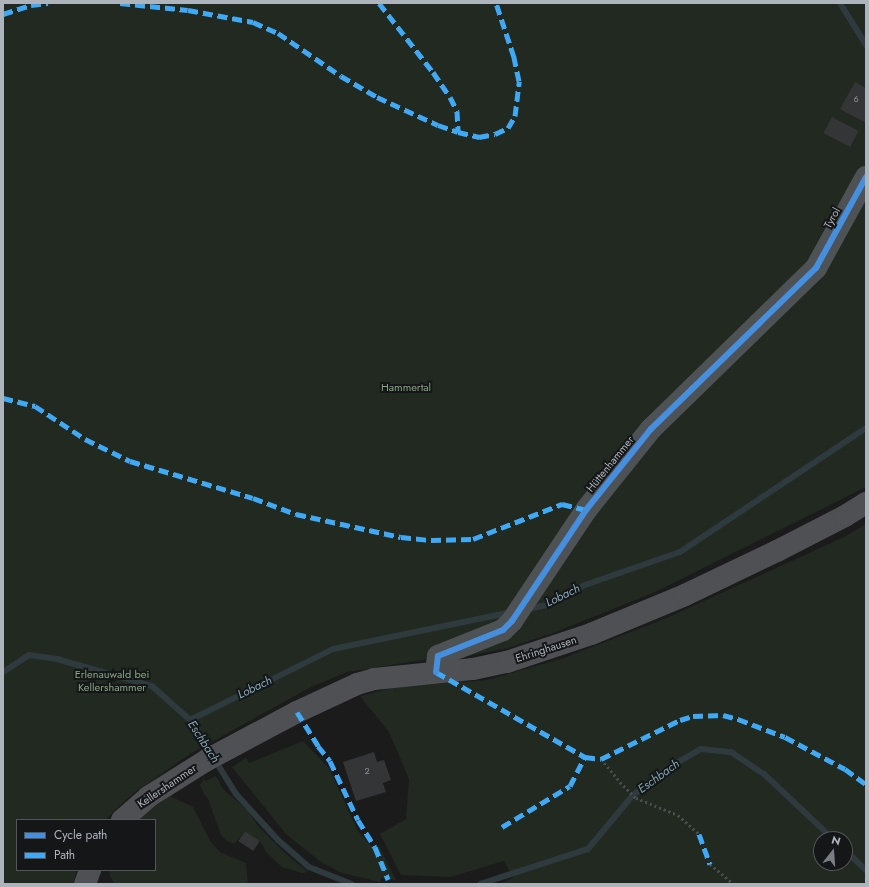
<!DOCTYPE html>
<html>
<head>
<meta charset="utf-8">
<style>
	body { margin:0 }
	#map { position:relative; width:869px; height:887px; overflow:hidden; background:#1b1b1c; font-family:Jost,sans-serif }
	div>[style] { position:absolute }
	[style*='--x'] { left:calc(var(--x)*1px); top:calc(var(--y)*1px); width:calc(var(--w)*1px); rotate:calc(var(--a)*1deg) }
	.green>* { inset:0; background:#212921 }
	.stream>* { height:6px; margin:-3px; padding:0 3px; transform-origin:3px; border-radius:3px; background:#2e3a3e }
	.building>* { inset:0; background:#343536; transform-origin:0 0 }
	.path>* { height:2.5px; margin-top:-1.25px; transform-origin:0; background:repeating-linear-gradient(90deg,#4b4d4f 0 2px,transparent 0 5px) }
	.street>* { height:22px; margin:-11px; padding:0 11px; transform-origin:11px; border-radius:11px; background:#4f5255 }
	.secondary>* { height:22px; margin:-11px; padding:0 11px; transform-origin:11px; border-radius:11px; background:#4e5053 }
	.quiet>* { height:5px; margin-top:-2.5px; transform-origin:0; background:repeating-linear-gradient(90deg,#3fa9f5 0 10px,transparent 0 15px) }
	.cycleway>* { height:6px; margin:-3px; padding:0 3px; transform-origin:3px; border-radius:3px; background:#468fdf }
	span { translate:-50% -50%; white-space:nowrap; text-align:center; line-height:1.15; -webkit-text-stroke:4px #151618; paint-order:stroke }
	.number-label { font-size:9px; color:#8f949a }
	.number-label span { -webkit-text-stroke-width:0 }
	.street-label { font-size:11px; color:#adb4bc }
	.park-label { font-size:11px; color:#88a784 }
	.water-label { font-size:12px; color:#84a8b6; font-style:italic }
	.frame { position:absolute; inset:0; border:4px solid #adb4bc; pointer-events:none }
	.legend { position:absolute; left:16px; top:819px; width:140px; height:52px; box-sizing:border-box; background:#151618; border:1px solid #52555a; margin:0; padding:5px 7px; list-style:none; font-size:12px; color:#adb4bc }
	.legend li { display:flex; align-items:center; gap:8px; height:20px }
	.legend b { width:20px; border:1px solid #52555a }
	.north { position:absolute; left:813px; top:831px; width:40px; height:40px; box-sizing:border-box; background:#151618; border:1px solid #52555a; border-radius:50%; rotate:17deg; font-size:11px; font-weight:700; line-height:16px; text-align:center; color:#adb4bc }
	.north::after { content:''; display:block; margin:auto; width:14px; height:18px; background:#7a7e84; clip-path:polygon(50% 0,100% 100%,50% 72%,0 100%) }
</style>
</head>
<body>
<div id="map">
	<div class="green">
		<div style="clip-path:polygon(3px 3px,866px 3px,866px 487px,653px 593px,553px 633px,508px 648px,468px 656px,441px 657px,347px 672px,309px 688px,190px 754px,135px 792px,116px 809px,106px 820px,17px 820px,17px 870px,77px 870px,73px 884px,3px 884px)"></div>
		<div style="clip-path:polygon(evenodd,866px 524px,866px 884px,500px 884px,513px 878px,504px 861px,450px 877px,401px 875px,380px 834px,406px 819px,409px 779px,389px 732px,360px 696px,395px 687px,487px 680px,564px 658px,669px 617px,844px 537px,866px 524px,821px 839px,845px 839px,845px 863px,821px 863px,821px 839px)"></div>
		<div style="clip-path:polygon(303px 741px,329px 768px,358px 831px,373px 848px,379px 846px,396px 880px,381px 878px,380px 882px,342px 873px,321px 862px,286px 834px,232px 767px,246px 758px,249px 763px)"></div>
		<div style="clip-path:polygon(216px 776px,223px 789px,248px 811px,259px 827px,284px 852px,308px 872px,302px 873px,282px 867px,266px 852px,260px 841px,245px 831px,234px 844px,227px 841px,221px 835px,208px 799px,203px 792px,200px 785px,204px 779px,206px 781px)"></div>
		<div style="clip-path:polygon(170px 796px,193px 807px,210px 841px,220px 852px,246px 863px,248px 884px,114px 883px,110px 876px,109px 870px,155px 870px,155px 820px,139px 820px,146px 812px)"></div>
	</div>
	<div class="stream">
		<div style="--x:840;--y:3;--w:49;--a:58.2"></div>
		<div style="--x:528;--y:609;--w:19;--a:-12"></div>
		<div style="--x:547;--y:605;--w:43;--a:-27.8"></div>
		<div style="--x:585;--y:585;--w:101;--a:-19.2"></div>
		<div style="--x:680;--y:552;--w:224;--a:-33.7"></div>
		<div style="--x:3;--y:672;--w:31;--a:-33"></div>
		<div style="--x:29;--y:655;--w:28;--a:8"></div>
		<div style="--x:57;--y:659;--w:99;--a:15.9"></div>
		<div style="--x:152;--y:686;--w:51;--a:41.8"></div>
		<div style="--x:190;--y:720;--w:87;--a:58.1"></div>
		<div style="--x:236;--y:794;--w:62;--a:47.6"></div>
		<div style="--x:278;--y:840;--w:41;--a:41.1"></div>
		<div style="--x:309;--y:867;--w:46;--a:21.6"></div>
		<div style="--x:190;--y:720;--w:160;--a:-26.4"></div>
		<div style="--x:333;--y:649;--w:182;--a:-11.7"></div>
		<div style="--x:845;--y:850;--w:29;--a:44"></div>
		<div style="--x:480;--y:884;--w:114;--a:-18"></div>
		<div style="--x:588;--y:849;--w:70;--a:-50.2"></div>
		<div style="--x:633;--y:795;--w:50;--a:-36.9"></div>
		<div style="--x:673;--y:765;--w:32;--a:-30"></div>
		<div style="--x:701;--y:749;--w:30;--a:6"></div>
		<div style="--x:731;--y:752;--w:40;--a:34"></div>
		<div style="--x:764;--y:774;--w:95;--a:43.3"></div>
	</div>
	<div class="building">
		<div style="clip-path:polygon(855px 82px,866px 88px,866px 123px,840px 109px)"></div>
		<div style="left:832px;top:117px;width:30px;height:18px;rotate:28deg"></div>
		<div style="clip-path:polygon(374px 752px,377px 762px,384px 760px,391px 780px,383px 783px,386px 792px,356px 801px,343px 762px)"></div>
		<div style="left:245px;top:831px;width:18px;height:12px;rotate:34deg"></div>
	</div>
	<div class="path">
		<div style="--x:601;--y:759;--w:30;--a:50"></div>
		<div style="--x:620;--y:782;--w:23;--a:45"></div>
		<div style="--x:636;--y:798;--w:45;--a:22"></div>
		<div style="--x:678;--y:815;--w:28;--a:42"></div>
		<div style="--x:710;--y:864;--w:31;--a:40"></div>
	</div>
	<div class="street">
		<div style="--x:436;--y:672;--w:16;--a:-83"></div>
		<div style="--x:438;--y:656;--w:70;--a:-21.8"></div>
		<div style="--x:503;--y:630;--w:13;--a:-45"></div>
		<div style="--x:512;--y:621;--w:133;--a:-56.3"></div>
		<div style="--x:586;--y:510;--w:104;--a:-51.3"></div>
		<div style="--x:651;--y:429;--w:231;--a:-44.3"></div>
		<div style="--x:816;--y:268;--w:104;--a:-61.2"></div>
	</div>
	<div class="secondary">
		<div style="--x:122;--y:820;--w:35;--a:-41"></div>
		<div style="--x:148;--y:797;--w:70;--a:-32.1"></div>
		<div style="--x:207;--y:760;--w:102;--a:-28.1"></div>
		<div style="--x:297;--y:712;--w:66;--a:-25"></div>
		<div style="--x:357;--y:684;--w:18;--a:-16"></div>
		<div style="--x:374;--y:679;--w:100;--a:-5.8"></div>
		<div style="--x:473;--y:669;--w:35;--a:-12"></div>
		<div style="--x:507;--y:662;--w:89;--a:-18.4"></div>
		<div style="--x:591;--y:634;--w:102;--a:-22.5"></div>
		<div style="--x:685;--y:595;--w:102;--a:-25.6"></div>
		<div style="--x:777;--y:551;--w:76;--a:-27.2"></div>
		<div style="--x:845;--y:516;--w:25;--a:-32"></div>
		<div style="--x:85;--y:884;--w:15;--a:-70"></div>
	</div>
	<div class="quiet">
		<div style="--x:120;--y:3;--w:68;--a:5.9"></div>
		<div style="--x:188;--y:10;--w:66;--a:10.5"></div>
		<div style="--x:253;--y:22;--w:27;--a:24"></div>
		<div style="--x:278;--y:33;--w:76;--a:34.3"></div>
		<div style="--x:341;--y:76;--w:42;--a:30.3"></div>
		<div style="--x:377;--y:97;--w:67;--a:24.7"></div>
		<div style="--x:438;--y:125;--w:21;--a:19"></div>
		<div style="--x:458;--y:132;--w:22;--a:13"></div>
		<div style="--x:479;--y:137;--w:16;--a:-11"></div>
		<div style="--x:495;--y:134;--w:14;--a:-25"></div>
		<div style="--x:508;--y:128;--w:14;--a:-60"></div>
		<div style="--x:515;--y:116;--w:35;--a:-83"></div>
		<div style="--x:519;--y:81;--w:25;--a:-102"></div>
		<div style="--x:514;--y:57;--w:57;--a:-108.4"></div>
		<div style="--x:379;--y:3;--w:88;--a:52"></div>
		<div style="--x:433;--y:72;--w:30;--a:56"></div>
		<div style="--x:450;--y:97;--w:16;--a:63"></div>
		<div style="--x:457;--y:111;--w:21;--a:87"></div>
		<div style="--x:3;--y:14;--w:29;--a:-18"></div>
		<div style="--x:31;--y:5;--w:17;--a:-7"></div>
		<div style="--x:3;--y:398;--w:33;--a:14"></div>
		<div style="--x:35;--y:406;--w:60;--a:33.4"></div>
		<div style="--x:85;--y:439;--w:50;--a:26.1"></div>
		<div style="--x:130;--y:461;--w:128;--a:16.7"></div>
		<div style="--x:253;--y:498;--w:46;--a:20.4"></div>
		<div style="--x:296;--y:514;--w:107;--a:12.4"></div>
		<div style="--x:401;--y:537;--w:30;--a:6"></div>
		<div style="--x:431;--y:540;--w:42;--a:-1.4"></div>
		<div style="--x:473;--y:539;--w:96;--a:-21.5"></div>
		<div style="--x:562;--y:504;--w:25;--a:14"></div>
		<div style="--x:436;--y:672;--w:172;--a:29.7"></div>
		<div style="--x:585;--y:757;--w:16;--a:7"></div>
		<div style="--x:601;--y:759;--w:88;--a:-26.3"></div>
		<div style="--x:680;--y:720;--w:14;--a:-17"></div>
		<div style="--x:693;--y:716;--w:30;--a:-2"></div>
		<div style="--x:723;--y:715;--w:16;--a:15"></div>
		<div style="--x:738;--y:719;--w:50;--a:21"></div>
		<div style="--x:785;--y:737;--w:68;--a:28.1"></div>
		<div style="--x:845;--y:769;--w:26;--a:36"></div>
		<div style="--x:297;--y:712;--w:40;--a:58"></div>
		<div style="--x:318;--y:746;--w:19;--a:51"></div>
		<div style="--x:330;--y:761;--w:65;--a:64.6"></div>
		<div style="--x:358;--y:820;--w:32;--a:58"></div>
		<div style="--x:375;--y:847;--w:35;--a:68"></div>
		<div style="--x:502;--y:827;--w:79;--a:-31.1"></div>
		<div style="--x:570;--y:786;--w:33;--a:-63"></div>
		<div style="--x:699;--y:834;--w:32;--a:70"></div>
	</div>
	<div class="cycleway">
		<div style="--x:436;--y:672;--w:16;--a:-83"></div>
		<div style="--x:438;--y:656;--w:70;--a:-21.8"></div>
		<div style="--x:503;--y:630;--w:13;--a:-45"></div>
		<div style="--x:512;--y:621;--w:133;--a:-56.3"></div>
		<div style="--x:586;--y:510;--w:104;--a:-51.3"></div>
		<div style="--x:651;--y:429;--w:231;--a:-44.3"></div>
		<div style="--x:816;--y:268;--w:104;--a:-61.2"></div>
	</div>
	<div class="number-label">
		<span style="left:856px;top:99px">6</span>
		<span style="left:367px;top:771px">2</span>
	</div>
	<div class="street-label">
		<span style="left:832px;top:218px;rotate:-61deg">Tyrol</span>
		<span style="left:610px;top:464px;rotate:-51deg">Hüttenhammer</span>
		<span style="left:546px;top:649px;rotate:-18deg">Ehringhausen</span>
		<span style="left:167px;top:786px;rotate:-34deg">Kellershammer</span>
	</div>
	<div class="park-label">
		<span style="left:406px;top:387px">Hammertal</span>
		<span style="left:112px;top:681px">Erlenauwald bei<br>Kellershammer</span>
	</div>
	<div class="water-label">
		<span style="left:563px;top:596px;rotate:-26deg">Lobach</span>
		<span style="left:255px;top:688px;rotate:-26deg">Lobach</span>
		<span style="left:203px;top:742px;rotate:57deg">Eschbach</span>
		<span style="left:659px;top:777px;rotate:-36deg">Eschbach</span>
	</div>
	<div class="frame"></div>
	<ul class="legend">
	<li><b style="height:5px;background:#468fdf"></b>Cycle path</li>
	<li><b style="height:5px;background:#3fa9f5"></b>Path</li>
	</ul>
	<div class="north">N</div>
</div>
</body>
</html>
